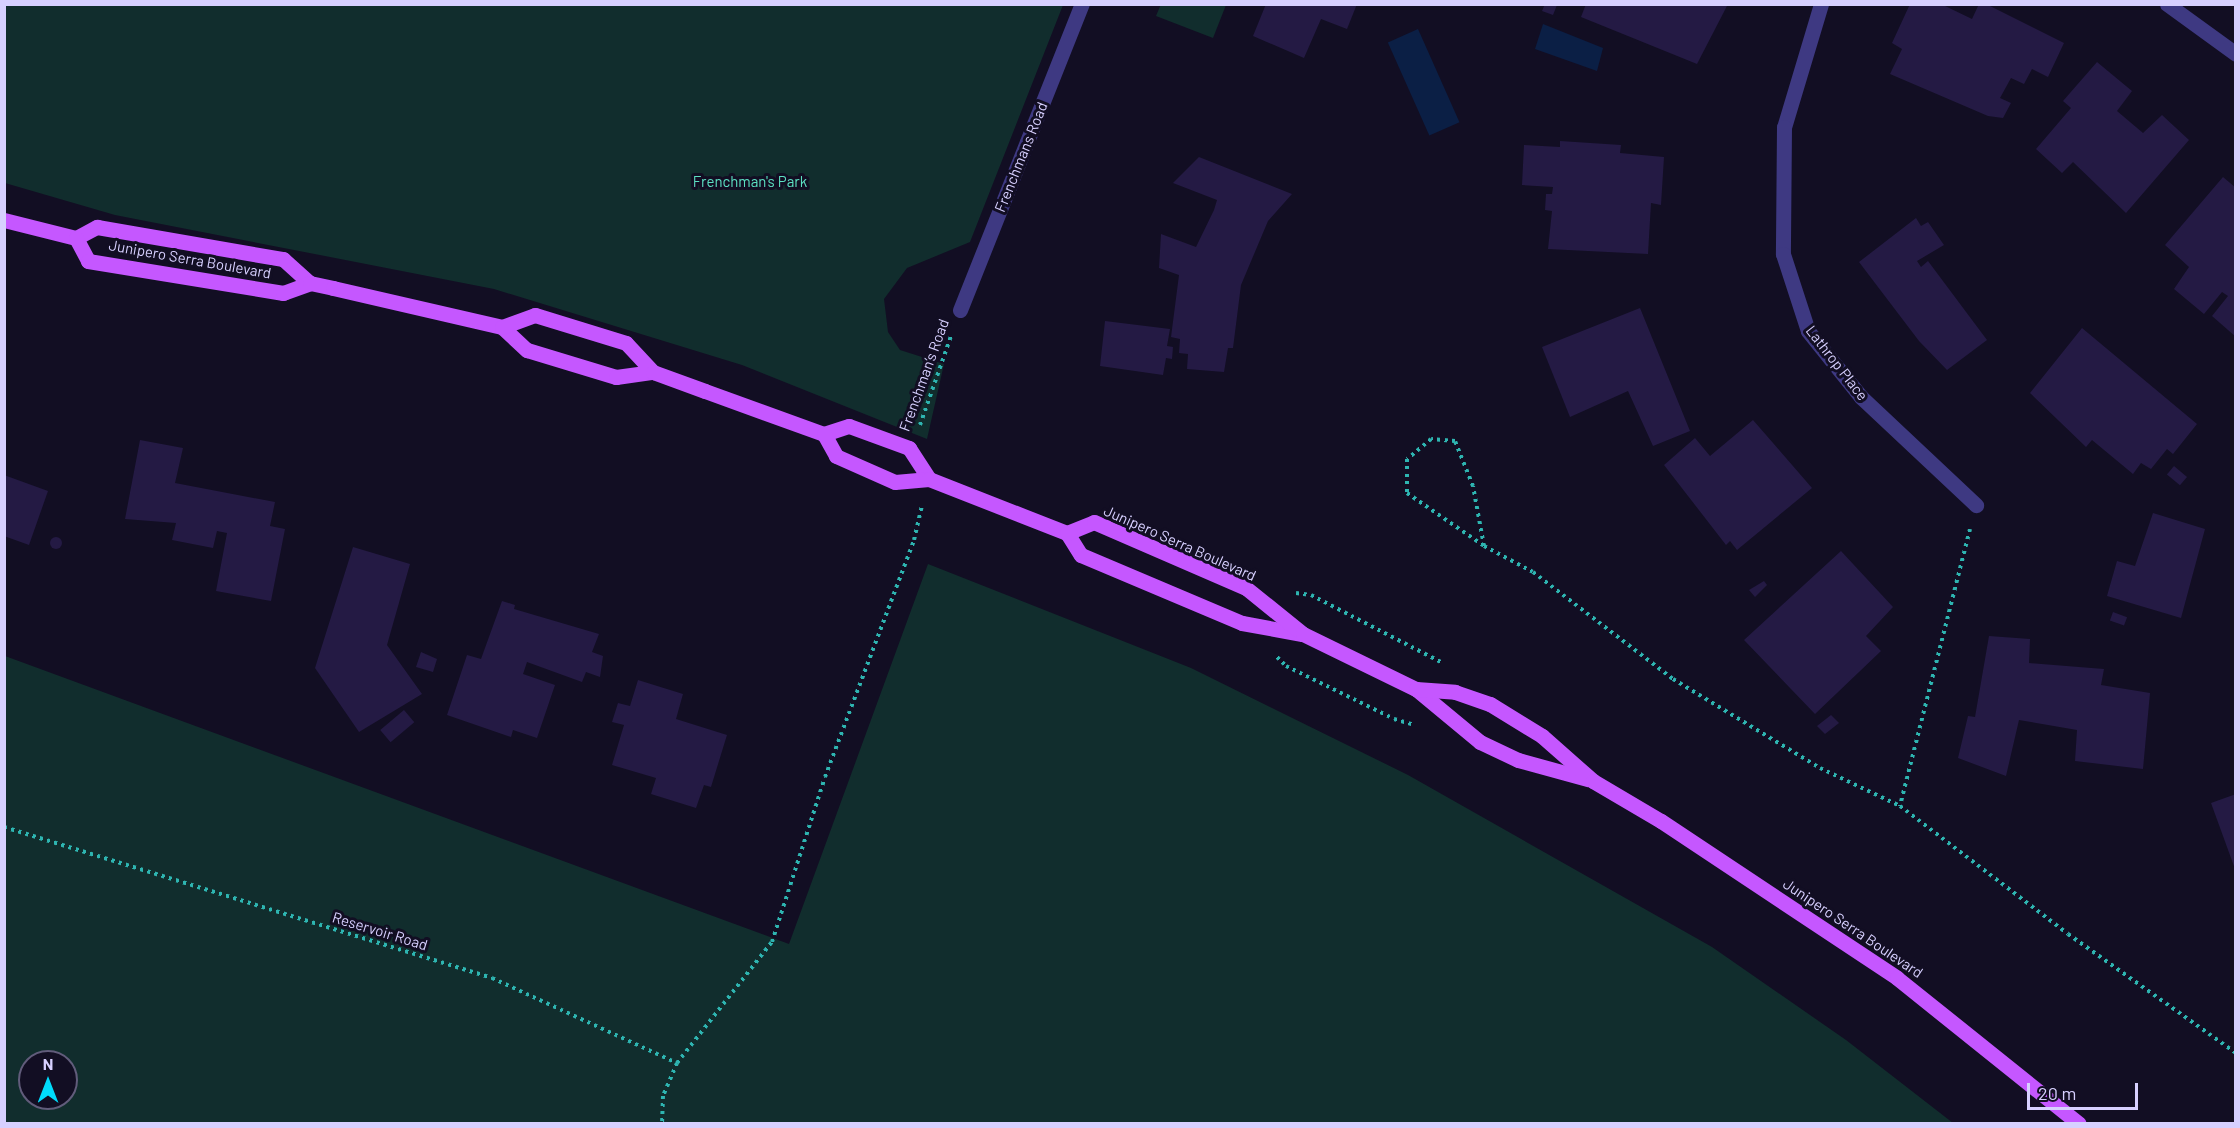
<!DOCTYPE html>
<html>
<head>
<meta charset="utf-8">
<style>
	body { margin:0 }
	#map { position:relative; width:2240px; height:1128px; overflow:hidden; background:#120e23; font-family:Barlow,sans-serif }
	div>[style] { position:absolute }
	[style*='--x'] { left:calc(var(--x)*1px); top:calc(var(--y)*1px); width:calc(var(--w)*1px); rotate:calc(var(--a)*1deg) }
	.green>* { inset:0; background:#112d2d }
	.water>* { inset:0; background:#0b1f45; transform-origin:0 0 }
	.building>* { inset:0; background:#241a44; transform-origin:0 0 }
	.round { border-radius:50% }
	.path>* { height:4px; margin-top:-2px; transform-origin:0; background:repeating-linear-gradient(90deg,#2eb5b1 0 3px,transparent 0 7.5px) }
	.minor>* { height:15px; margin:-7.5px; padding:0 7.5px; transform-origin:7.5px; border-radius:7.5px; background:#3e3982 }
	.primary>* { height:15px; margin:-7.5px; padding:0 7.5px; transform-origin:7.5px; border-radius:7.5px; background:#c557ff }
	span { translate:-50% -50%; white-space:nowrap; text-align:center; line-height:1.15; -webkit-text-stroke:6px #120e23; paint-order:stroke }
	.street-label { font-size:15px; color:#d7d0ff }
	.park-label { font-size:15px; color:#5ce0c2 }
	.frame { position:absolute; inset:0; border:6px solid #d7d0ff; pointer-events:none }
	.north { position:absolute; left:18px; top:1050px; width:60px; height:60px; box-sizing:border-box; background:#120e23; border:2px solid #615c7b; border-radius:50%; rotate:0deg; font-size:16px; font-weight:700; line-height:24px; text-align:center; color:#d7d0ff }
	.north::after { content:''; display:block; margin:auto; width:21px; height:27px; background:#00dbfb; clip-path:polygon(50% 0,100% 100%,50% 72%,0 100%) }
	.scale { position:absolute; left:2027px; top:1083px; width:111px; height:27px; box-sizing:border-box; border:3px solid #d7d0ff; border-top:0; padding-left:8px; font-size:18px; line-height:21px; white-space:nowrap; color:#d7d0ff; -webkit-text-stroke:4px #120e23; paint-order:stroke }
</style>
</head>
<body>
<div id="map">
	<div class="green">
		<div style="clip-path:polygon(1161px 4px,1226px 4px,1226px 5px,1213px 38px,1156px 16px)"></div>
		<div style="clip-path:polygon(4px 5px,5px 4px,1063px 5px,970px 242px,907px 268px,884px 299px,888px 332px,900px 350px,944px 364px,927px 439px,742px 365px,494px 289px,115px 215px,5px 183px)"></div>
		<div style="clip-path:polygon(evenodd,928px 564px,1191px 668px,1408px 775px,1712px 947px,1846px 1040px,1953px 1123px,5px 1123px,5px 656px,789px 944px,928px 564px,30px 1062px,66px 1062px,66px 1098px,30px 1098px,30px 1062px)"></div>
	</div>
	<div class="water">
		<div style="clip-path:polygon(1543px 24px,1603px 48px,1597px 71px,1535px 49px)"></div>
		<div style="left:1418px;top:29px;width:102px;height:33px;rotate:66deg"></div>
	</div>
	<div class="building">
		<div style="clip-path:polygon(1266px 4px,1357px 4px,1347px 29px,1321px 19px,1304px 58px,1253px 36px)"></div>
		<div style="clip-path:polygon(1545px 4px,1557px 5px,1553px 15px,1542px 11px)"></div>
		<div style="clip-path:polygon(1586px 4px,1728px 4px,1697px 64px,1581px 17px)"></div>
		<div style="clip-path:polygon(1910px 4px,1941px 4px,1972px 19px,1979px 4px,1986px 4px,2064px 43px,2048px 77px,2032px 69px,2024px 84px,2011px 78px,2000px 98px,2011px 103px,2003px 118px,1988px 116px,1890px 74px,1902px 49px,1892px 43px)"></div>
		<div style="clip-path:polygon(2097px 62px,2132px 91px,2117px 111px,2143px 133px,2162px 115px,2189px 140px,2126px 213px,2073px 162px,2062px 173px,2036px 149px,2071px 108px,2063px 101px)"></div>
		<div style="clip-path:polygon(1560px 141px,1621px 145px,1620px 153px,1664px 157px,1661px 205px,1651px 203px,1648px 254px,1548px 249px,1552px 211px,1545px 210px,1546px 194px,1552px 194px,1553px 187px,1522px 185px,1524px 145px,1560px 147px)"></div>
		<div style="clip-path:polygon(1199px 157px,1292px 194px,1268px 221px,1241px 285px,1233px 348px,1228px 348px,1224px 372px,1187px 369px,1188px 354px,1179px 353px,1180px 339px,1171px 337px,1179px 275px,1159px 268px,1161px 234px,1196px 247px,1214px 210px,1217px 200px,1173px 183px)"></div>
		<div style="clip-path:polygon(2223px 177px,2236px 188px,2236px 337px,2212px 316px,2228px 296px,2222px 292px,2204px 314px,2174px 289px,2189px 267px,2165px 245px)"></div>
		<div style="clip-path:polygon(1916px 218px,1921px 226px,1928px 222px,1944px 245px,1917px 261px,1921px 267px,1928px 261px,1987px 340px,1947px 370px,1919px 341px,1859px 262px)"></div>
		<div style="clip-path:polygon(1640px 308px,1690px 431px,1653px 446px,1628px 391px,1570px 417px,1542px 347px)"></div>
		<div style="clip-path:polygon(1105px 321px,1170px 329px,1167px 346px,1173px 347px,1172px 359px,1166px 358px,1163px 375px,1100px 366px)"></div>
		<div style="clip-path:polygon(2082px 328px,2197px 424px,2173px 454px,2167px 449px,2151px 469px,2141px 463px,2133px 474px,2092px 440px,2086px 447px,2030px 393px)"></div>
		<div style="clip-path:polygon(1753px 420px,1812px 488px,1737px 550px,1730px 541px,1726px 545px,1664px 465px,1695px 438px,1710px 456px)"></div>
		<div style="clip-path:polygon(140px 440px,183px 448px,175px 483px,275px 502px,270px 526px,285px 529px,271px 601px,216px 591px,227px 533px,217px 531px,213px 548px,172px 540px,176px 523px,125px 519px)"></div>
		<div style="left:2174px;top:466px;width:17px;height:11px;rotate:40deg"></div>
		<div style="clip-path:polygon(4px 475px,48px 491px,29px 545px,4px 536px)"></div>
		<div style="clip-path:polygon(2153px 513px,2205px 529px,2181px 618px,2107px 596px,2117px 561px,2135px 566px)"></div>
		<div class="round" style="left:50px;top:537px;width:12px;height:12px"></div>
		<div style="clip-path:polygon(353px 547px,410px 564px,387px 645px,422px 694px,359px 732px,315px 668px)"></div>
		<div style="clip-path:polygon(1841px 551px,1893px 607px,1866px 636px,1881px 651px,1815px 714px,1744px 640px)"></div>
		<div style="clip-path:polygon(1764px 581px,1767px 585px,1755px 597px,1749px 590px)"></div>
		<div style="clip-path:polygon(502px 601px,515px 605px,514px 609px,599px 634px,592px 652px,603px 656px,600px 677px,586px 672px,582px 682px,527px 662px,523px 674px,555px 685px,537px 738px,513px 730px,511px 737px,447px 715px,467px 655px,481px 659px)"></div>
		<div style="left:2113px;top:612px;width:15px;height:9px;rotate:20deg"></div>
		<div style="clip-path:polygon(1989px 636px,2030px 639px,2029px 663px,2104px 669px,2101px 685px,2150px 693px,2143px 769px,2075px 761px,2077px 730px,2019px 720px,2006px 776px,1958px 758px,1968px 716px,1975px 717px)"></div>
		<div style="clip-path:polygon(421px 652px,437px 659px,433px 672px,416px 667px)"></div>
		<div style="clip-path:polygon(638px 680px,683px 694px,676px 719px,727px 735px,711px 787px,704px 785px,696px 808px,651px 794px,656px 778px,612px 765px,624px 725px,612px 722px,618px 703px,630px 706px)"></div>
		<div style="left:404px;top:710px;width:16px;height:31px;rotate:50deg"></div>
		<div style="clip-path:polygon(1831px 715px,1839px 723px,1825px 734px,1817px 726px)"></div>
		<div style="clip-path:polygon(2236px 794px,2236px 869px,2235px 869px,2211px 803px)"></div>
	</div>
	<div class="path">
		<div style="--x:920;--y:425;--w:97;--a:-70.8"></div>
		<div style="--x:1970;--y:529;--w:286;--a:104.2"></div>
		<div style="--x:1900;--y:806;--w:211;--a:37.3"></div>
		<div style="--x:2068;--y:934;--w:206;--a:35.3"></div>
		<div style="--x:1484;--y:546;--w:61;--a:-100.4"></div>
		<div style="--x:1473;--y:486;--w:48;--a:-111.8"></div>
		<div style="--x:1455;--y:441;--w:24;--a:-175"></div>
		<div style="--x:1431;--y:439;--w:31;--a:140"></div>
		<div style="--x:1407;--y:459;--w:34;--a:90"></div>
		<div style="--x:1407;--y:493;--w:93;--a:34.5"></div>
		<div style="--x:1484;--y:546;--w:55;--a:28"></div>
		<div style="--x:1533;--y:572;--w:176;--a:37.4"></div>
		<div style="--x:1673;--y:679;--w:172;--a:31.2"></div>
		<div style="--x:1820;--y:768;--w:89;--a:25.4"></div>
		<div style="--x:1296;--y:593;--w:15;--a:8"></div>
		<div style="--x:1311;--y:595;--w:148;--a:27.3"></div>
		<div style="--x:1277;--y:657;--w:13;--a:45"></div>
		<div style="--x:1286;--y:666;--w:120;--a:26.1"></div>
		<div style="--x:1394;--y:719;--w:22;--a:16"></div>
		<div style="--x:4;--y:827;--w:511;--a:17.19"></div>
		<div style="--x:492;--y:978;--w:204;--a:24.7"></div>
		<div style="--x:677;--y:1063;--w:36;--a:113"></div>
		<div style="--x:663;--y:1096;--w:28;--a:92"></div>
		<div style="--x:677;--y:1063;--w:154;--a:-51.9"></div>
		<div style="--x:772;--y:942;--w:173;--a:-72.2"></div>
		<div style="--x:825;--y:777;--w:253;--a:-69.4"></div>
		<div style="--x:914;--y:540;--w:35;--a:-77"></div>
	</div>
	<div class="minor">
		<div style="--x:1821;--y:4;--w:128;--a:106.7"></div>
		<div style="--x:1784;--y:127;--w:127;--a:90.5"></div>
		<div style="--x:1783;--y:254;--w:81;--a:72"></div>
		<div style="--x:1808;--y:331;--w:85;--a:51.2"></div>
		<div style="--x:1861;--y:397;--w:158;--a:43.2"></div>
		<div style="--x:2167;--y:4;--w:85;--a:35.9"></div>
		<div style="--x:960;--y:310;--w:329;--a:-68.3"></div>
	</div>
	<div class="primary">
		<div style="--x:4;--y:220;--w:74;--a:14"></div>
		<div style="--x:76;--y:238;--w:24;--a:-28"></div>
		<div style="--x:97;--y:227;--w:189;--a:9.8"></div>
		<div style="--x:283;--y:259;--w:36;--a:42"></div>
		<div style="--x:76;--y:238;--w:26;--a:62"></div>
		<div style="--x:88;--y:261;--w:198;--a:9.3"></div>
		<div style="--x:283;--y:293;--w:29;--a:-20"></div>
		<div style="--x:310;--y:283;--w:24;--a:12"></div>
		<div style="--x:333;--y:288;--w:173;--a:13"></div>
		<div style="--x:502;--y:327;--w:34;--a:43"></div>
		<div style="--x:527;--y:350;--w:93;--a:16.9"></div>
		<div style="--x:616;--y:377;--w:37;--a:-8"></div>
		<div style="--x:502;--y:327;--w:35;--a:-20"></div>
		<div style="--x:535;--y:315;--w:95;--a:17.1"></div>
		<div style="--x:626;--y:343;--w:40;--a:47"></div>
		<div style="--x:653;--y:372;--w:55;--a:20.1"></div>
		<div style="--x:705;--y:391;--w:127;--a:19.9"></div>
		<div style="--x:824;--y:434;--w:26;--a:-18"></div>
		<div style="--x:849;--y:426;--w:64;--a:20.1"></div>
		<div style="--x:909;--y:448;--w:37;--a:57"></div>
		<div style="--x:824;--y:434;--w:25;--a:61"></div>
		<div style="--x:836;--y:456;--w:64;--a:23.8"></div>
		<div style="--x:895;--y:482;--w:34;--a:-5"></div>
		<div style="--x:929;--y:479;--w:148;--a:21.4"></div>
		<div style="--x:1067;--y:533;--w:26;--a:58"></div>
		<div style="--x:1081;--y:555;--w:175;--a:22.9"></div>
		<div style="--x:1242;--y:623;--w:61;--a:10.4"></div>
		<div style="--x:1067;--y:533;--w:29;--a:-22"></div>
		<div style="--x:1094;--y:522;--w:166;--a:23.5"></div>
		<div style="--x:1246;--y:588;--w:73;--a:38.9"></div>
		<div style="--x:1303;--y:634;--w:126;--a:26"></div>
		<div style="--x:1416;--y:689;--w:83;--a:39.6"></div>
		<div style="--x:1480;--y:742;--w:42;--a:25.3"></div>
		<div style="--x:1518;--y:760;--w:72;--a:15.4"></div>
		<div style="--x:1416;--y:689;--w:39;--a:4"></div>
		<div style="--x:1455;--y:692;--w:37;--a:19"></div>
		<div style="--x:1490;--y:704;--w:61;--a:31.6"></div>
		<div style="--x:1542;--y:736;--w:68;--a:41.4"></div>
		<div style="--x:1593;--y:781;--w:79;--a:30.5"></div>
		<div style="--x:1661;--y:821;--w:283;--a:33.6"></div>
		<div style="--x:1897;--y:978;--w:233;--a:38.7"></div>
	</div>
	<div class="street-label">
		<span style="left:1021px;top:157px;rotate:-68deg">Frenchmans Road</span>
		<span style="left:190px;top:259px;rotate:10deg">Junipero Serra Boulevard</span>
		<span style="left:1837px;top:363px;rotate:52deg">Lathrop Place</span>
		<span style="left:924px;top:375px;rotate:-70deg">Frenchman’s Road</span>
		<span style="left:1180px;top:543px;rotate:24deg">Junipero Serra Boulevard</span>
		<span style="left:1853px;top:928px;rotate:34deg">Junipero Serra Boulevard</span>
		<span style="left:380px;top:931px;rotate:17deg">Reservoir Road</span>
	</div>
	<div class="park-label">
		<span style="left:750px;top:182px">Frenchman's Park</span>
	</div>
	<div class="frame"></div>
	<div class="north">N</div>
	<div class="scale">20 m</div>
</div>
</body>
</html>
